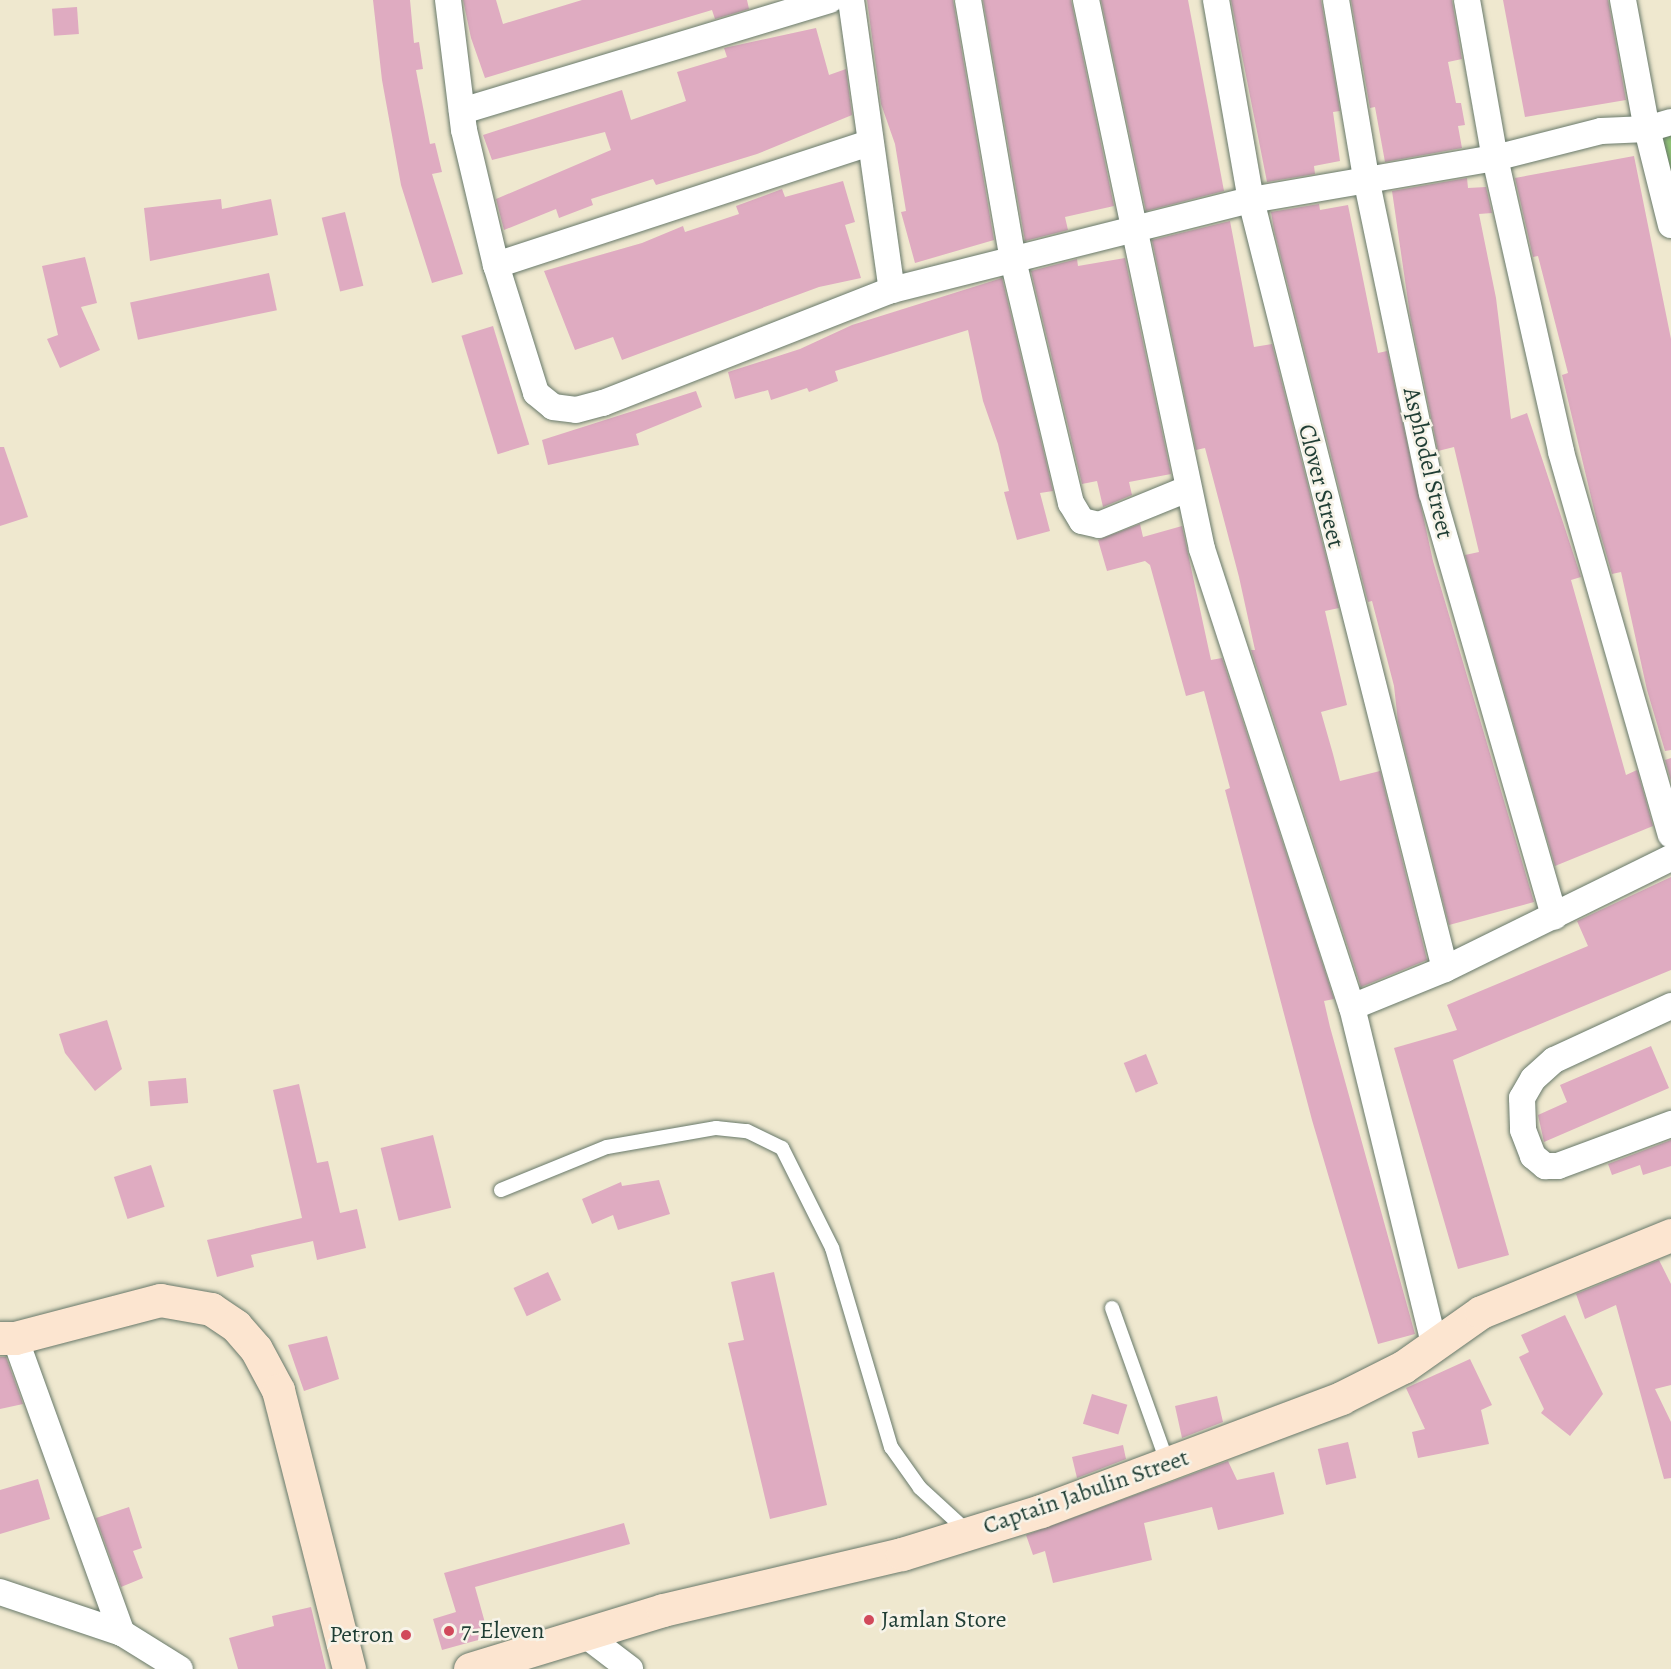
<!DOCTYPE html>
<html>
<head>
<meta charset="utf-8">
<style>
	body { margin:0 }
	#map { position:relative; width:1671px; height:1669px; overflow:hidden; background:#efe8cf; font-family:Alegreya,serif }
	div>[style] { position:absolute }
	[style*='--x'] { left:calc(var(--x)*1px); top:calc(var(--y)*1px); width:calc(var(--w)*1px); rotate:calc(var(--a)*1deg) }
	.green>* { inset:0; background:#91c475 }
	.building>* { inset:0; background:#dfabc1; transform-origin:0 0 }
	.roads { filter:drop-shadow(0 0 2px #68796a) drop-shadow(0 0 2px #68796a) }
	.lane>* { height:14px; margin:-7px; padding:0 7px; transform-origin:7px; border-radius:7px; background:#fff }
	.street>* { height:26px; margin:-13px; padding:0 13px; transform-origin:13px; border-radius:13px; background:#fff }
	.secondary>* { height:33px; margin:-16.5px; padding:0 16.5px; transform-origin:16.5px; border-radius:16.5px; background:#fce5d0 }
	.dots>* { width:16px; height:16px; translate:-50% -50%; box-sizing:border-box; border:3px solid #f7f3e8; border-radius:50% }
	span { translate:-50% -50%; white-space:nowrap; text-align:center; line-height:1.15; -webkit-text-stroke:5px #f7f3e8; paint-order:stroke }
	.street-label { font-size:24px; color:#1f3d34 }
	.poi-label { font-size:24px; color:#1f3d34 }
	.left { translate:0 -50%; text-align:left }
	.right { translate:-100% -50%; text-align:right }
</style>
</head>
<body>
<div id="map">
	<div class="green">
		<div style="clip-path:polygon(1671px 129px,1671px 182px,1658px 132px)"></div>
	</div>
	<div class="building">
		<div style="clip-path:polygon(373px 0,410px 0,414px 43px,419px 42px,423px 69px,416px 70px,430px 144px,435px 143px,442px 172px,432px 174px,463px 274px,432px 283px,401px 185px,382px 80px)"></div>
		<div style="clip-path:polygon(463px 0,496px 0,503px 24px,582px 0,747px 0,749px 9px,715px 19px,712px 10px,485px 78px,471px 38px)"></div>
		<div style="clip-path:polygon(867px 0,953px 0,994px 240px,915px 263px,901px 212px,906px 211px,895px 144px,881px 104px)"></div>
		<div style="clip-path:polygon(983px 0,1071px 0,1114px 206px,1065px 217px,1068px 230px,1025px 241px)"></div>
		<div style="clip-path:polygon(1101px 0,1188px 0,1224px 191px,1146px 211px)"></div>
		<div style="clip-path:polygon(1231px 0,1321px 0,1340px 111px,1333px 112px,1340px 161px,1314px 166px,1315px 174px,1267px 182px)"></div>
		<div style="clip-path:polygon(1351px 0,1452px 0,1462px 59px,1448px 62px,1456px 103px,1461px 103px,1465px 125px,1458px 126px,1462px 148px,1385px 162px,1375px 107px,1370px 108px)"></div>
		<div style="clip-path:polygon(1503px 0,1608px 0,1626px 100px,1525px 117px)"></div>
		<div style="left:77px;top:7px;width:27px;height:25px;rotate:86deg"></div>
		<div style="clip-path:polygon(816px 28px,829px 75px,846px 69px,852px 115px,757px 154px,656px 185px,653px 179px,591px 199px,593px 205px,559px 218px,556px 209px,504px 230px,496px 199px,611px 150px,605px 132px,492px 160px,483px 135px,622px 90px,631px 120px,686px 101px,677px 72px,727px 57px,724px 48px)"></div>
		<div style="clip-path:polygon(1634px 156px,1671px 339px,1671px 750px,1665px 751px,1647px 690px,1621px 572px,1612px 574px,1597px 522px,1562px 375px,1568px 373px,1538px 256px,1533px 257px,1515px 178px)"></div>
		<div style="clip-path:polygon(1467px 178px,1468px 188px,1486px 187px,1492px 213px,1479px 214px,1496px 298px,1511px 419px,1527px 413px,1581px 577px,1571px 580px,1626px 775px,1637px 770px,1653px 826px,1555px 866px,1465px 555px,1479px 552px,1454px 447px,1438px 451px,1410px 315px,1392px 191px)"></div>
		<div style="clip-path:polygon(843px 181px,855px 222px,845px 225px,861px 278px,819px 287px,622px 360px,613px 337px,575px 350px,544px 271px,642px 243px,683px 226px,685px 232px,739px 214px,736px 206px,782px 189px,785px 197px)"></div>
		<div style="clip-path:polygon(221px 199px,222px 209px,271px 199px,278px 235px,150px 261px,144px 208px)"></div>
		<div style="clip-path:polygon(1319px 204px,1320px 210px,1348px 205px,1378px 353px,1387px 351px,1433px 561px,1534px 902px,1449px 925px,1398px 722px,1394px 686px,1372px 601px,1368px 602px,1274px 230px,1271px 212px)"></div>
		<div style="left:345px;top:212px;width:76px;height:24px;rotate:76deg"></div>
		<div style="clip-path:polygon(1230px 221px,1254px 347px,1272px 344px,1339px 608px,1325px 611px,1347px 705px,1321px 712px,1333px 754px,1340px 781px,1380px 771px,1427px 960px,1361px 987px,1251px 650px,1255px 650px,1239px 577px,1205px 448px,1196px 450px,1152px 240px)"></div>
		<div style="clip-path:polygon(85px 257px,97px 303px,81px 307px,100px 350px,60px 368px,47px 339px,58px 335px,42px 266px)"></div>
		<div style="clip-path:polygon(1125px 258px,1171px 474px,1129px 482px,1132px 495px,1103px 507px,1097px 481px,1082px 484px,1031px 271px,1077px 259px,1078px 266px)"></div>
		<div style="left:269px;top:273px;width:38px;height:142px;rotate:78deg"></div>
		<div style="clip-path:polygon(1002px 278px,1053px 491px,1040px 493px,1050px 531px,1017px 540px,1004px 492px,1009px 491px,998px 444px,983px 401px,968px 330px,835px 371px,838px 381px,809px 392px,807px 388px,771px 400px,768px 390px,735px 399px,728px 372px,800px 349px,852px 325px)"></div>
		<div style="left:493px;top:326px;width:124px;height:33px;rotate:73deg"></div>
		<div style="clip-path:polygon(696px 391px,702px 407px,636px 434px,639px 445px,548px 465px,542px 440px)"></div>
		<div style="clip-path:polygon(0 447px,4px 447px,28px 517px,0 526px)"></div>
		<div style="clip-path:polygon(1140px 524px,1143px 537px,1182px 526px,1211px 660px,1222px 658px,1334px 999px,1324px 1001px,1330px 1027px,1415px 1334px,1378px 1344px,1312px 1120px,1225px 790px,1230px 788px,1204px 691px,1186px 696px,1150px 565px,1145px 561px,1107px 571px,1098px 540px)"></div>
		<div style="clip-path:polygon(1671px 758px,1671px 781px,1665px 760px)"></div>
		<div style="clip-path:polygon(1671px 877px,1671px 970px,1453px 1060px,1509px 1255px,1458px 1269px,1394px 1048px,1457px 1030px,1447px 1005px,1588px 946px,1577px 921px)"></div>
		<div style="clip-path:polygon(107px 1020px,122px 1069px,95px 1091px,65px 1053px,59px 1034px)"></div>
		<div style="clip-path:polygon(1651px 1046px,1669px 1088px,1544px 1142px,1538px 1115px,1567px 1102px,1560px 1085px)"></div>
		<div style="left:1146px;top:1054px;width:32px;height:24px;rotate:68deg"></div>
		<div style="left:186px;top:1078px;width:25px;height:38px;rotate:85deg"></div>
		<div style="clip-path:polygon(299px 1084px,317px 1163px,328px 1161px,340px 1213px,357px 1209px,366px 1248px,317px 1260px,313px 1241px,251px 1255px,254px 1267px,217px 1277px,207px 1240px,302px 1218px,273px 1090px)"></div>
		<div style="left:433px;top:1135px;width:75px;height:54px;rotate:76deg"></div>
		<div style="clip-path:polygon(1671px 1140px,1671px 1166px,1643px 1175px,1640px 1165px,1612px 1175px,1608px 1164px)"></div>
		<div style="left:151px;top:1165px;width:44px;height:39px;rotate:72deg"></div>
		<div style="clip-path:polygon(659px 1180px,670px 1214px,618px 1230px,613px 1215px,592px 1224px,582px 1199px,621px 1182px,622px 1186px)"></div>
		<div style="clip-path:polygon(1659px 1260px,1671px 1284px,1671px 1385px,1655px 1389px,1671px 1422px,1671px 1478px,1664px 1479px,1616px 1305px,1585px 1319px,1576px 1294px)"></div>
		<div style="left:548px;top:1272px;width:31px;height:38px;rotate:65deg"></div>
		<div style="clip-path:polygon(774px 1272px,827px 1505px,770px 1519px,728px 1343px,744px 1340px,731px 1282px)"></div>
		<div style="clip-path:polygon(1565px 1315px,1603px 1394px,1570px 1436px,1541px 1413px,1544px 1409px,1519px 1357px,1529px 1352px,1521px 1335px)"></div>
		<div style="clip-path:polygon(327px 1336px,339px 1379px,304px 1391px,288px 1345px)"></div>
		<div style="clip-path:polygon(0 1357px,6px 1357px,23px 1404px,0 1409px)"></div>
		<div style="clip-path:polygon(1470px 1359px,1492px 1405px,1481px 1410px,1489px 1444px,1418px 1458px,1412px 1432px,1425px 1429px,1406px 1388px)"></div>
		<div style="left:1092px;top:1394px;width:37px;height:31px;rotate:17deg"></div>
		<div style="clip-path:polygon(1217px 1396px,1223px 1422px,1182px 1438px,1175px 1406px)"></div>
		<div style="left:1348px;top:1442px;width:37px;height:31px;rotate:77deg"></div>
		<div style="clip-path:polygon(1123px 1445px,1126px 1459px,1077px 1478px,1072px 1457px)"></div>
		<div style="clip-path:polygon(1228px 1461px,1237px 1480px,1274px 1472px,1284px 1514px,1218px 1530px,1212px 1507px,1144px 1523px,1152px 1560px,1053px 1583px,1045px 1551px,1033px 1555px,1026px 1535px)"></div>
		<div style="clip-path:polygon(38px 1479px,50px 1519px,0 1534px,0 1490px)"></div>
		<div style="clip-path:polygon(129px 1507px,142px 1548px,133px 1551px,143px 1578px,121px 1587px,96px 1518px)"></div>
		<div style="clip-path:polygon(624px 1523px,630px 1544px,475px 1587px,489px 1637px,442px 1650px,433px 1619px,456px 1612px,444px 1573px)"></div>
		<div style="clip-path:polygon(311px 1607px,326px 1669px,238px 1669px,229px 1638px,274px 1626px,272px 1616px)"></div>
	</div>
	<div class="roads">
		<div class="lane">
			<div style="--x:501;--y:1190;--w:114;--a:-22.1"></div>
			<div style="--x:607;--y:1147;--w:111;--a:-9.9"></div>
			<div style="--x:716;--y:1128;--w:31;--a:6"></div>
			<div style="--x:747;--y:1131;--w:39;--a:26"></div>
			<div style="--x:782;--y:1148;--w:112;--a:63.4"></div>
			<div style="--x:832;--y:1248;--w:208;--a:73.5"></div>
			<div style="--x:891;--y:1447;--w:50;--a:54.7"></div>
			<div style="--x:920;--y:1488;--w:64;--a:42.5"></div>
			<div style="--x:1112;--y:1308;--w:166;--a:70.3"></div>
		</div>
		<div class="street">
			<div style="--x:448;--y:0;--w:131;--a:83"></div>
			<div style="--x:464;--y:130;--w:139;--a:76.7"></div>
			<div style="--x:496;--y:265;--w:134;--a:72.6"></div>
			<div style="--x:536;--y:393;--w:22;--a:39"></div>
			<div style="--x:553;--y:407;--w:23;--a:7"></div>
			<div style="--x:576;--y:410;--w:28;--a:-15"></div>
			<div style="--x:603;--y:403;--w:310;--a:-21.4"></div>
			<div style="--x:892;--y:290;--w:370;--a:-14.1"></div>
			<div style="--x:1251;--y:200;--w:248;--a:-9.8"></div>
			<div style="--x:1495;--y:158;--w:109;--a:-14.3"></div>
			<div style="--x:1601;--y:131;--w:46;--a:-2.5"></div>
			<div style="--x:1647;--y:129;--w:25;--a:-16"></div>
			<div style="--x:851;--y:0;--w:293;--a:82"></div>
			<div style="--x:968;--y:0;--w:264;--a:80.2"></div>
			<div style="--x:1013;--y:260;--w:250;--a:76.6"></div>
			<div style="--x:1071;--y:503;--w:21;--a:59"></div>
			<div style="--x:1082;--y:521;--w:17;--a:13"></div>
			<div style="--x:1099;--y:525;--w:95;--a:-22.2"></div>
			<div style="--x:1086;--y:0;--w:561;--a:78.07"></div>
			<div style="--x:1202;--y:549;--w:482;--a:71.9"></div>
			<div style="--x:1352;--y:1007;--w:346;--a:76.3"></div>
			<div style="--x:1216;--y:0;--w:203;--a:80.1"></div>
			<div style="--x:1251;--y:200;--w:793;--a:75.84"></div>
			<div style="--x:1336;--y:0;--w:186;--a:80.4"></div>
			<div style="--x:1367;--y:183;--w:317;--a:78.2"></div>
			<div style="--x:1432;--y:493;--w:441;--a:73.9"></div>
			<div style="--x:1467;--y:0;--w:160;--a:80"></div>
			<div style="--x:1495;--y:158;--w:301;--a:77.3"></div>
			<div style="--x:1561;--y:452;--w:398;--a:74"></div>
			<div style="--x:1623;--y:0;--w:131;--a:79.5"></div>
			<div style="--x:1647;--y:129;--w:99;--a:76"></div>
			<div style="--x:462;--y:111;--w:384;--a:-16.8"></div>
			<div style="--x:496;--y:265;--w:393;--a:-18.1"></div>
			<div style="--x:1671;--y:1006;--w:129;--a:155.2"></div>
			<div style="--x:1554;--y:1060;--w:28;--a:138"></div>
			<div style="--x:1533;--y:1079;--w:22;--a:120"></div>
			<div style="--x:1522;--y:1098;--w:32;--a:88"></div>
			<div style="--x:1523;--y:1130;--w:28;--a:69"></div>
			<div style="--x:1533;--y:1156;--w:16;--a:40"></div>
			<div style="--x:1545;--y:1166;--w:13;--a:0"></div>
			<div style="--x:1558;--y:1166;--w:121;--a:-20.4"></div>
			<div style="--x:1352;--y:1007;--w:100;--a:-22.2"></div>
			<div style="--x:1445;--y:969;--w:252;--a:-26.2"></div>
			<div style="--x:15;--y:1338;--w:314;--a:70.1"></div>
			<div style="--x:0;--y:1592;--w:129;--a:18.6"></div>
			<div style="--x:122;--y:1633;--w:68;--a:31.8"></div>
			<div style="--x:584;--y:1634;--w:58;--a:37.3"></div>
		</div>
		<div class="secondary">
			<div style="--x:0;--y:1338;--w:15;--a:0"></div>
			<div style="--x:15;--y:1338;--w:150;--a:-14.7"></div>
			<div style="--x:160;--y:1300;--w:52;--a:10"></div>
			<div style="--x:211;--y:1309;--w:30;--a:34"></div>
			<div style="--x:236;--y:1326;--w:30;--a:49"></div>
			<div style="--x:256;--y:1349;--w:47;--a:61.8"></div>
			<div style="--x:278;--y:1390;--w:288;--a:75.7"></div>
			<div style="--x:470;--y:1669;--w:202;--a:-17"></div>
			<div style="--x:663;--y:1610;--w:245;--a:-13.2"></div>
			<div style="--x:902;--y:1554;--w:145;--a:-17.2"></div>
			<div style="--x:1041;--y:1511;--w:321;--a:-20.6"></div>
			<div style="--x:1341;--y:1398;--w:69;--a:-26.6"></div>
			<div style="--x:1403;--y:1367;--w:95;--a:-35.2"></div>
			<div style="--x:1481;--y:1312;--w:205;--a:-22.1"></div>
		</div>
	</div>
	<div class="dots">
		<div style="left:869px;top:1620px;background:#d1495b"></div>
		<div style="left:449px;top:1631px;background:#d1495b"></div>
		<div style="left:406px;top:1635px;background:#d1495b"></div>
	</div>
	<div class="street-label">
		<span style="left:1428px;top:463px;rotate:77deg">Asphodel Street</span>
		<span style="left:1321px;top:486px;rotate:76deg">Clover Street</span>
		<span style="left:1086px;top:1492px;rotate:-19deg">Captain Jabulin Street</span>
	</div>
	<div class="poi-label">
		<span class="left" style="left:881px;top:1620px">Jamlan Store</span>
		<span class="left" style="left:461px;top:1631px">7-Eleven</span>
		<span class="right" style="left:394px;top:1635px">Petron</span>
	</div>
</div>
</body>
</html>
